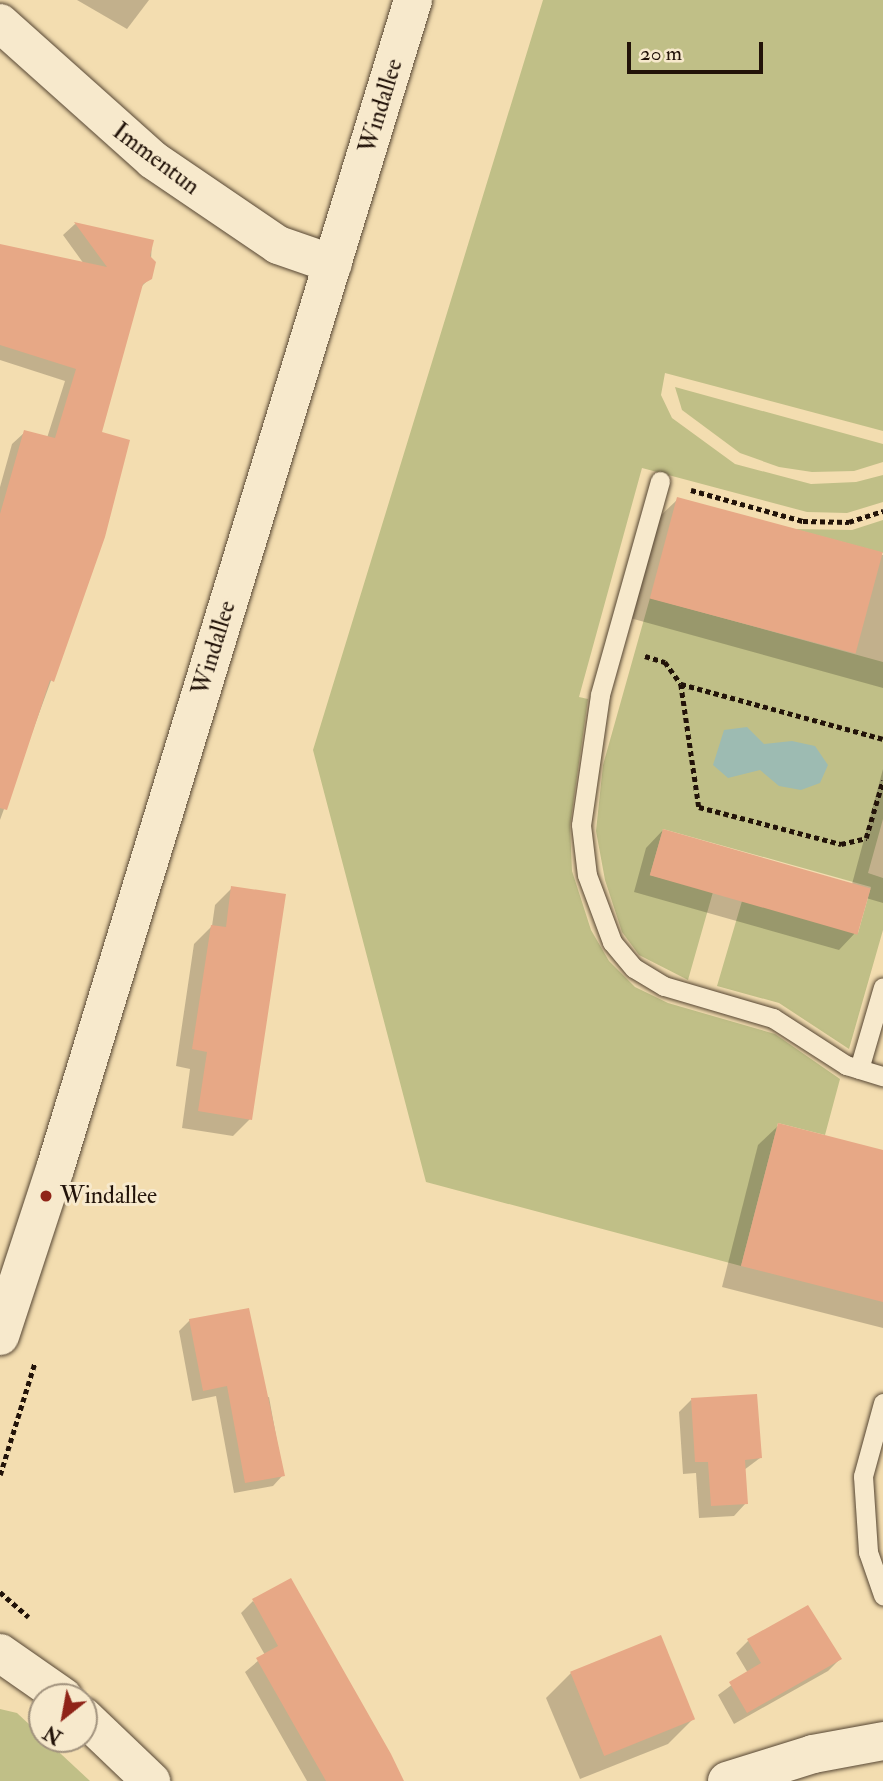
<!DOCTYPE html>
<html>
<head>
<meta charset="utf-8">
<style>
	body { margin:0 }
	#map { position:relative; width:883px; height:1781px; overflow:hidden; background:#f3ddb0; font-family:"IM FELL Double Pica",serif }
	div>[style] { position:absolute }
	[style*='--x'] { left:calc(var(--x)*1px); top:calc(var(--y)*1px); width:calc(var(--w)*1px); rotate:calc(var(--a)*1deg) }
	.green>* { inset:0; background:#c0bf87 }
	.water>* { inset:0; background:#9dbbb2 }
	.shadow>* { inset:0; background:#0003 }
	.building>* { inset:0; background:#e7a886; transform-origin:0 0 }
	.path>* { height:4.5px; margin-top:-2.25px; transform-origin:0; background:repeating-linear-gradient(90deg,#221309 0 5px,transparent 0 8.5px) }
	.roads { filter:drop-shadow(0 0 2px #564633) drop-shadow(0 0 2px #564633) }
	.service>* { height:19px; margin:-9.5px; padding:0 9.5px; transform-origin:9.5px; border-radius:9.5px; background:#f7e9cc }
	.minor>* { height:38px; margin:-19px; padding:0 19px; transform-origin:19px; border-radius:19px; background:#f7e9cc }
	.secondary>* { height:38px; margin:-19px; padding:0 19px; transform-origin:19px; border-radius:19px; background:#f7e9cc }
	.dots>* { width:19px; height:19px; translate:-50% -50%; box-sizing:border-box; border:4px solid #f7e9cc; border-radius:50% }
	span { translate:-50% -50%; white-space:nowrap; text-align:center; line-height:1.15; -webkit-text-stroke:6px #f7e9cc; paint-order:stroke }
	.street-label { font-size:24px; color:#221309 }
	.poi-label { font-size:24px; color:#221309 }
	.left { translate:0 -50%; text-align:left }
	.north { position:absolute; left:28px; top:1683px; width:70px; height:70px; box-sizing:border-box; background:#f7e9cc; border:2px solid #a2937e; border-radius:50%; rotate:211deg; font-size:19px; font-weight:700; line-height:28px; text-align:center; color:#221309 }
	.north::after { content:''; display:block; margin:auto; width:24px; height:32px; background:#8f2418; clip-path:polygon(50% 0,100% 100%,50% 72%,0 100%) }
	.scale { position:absolute; left:627px; top:42px; width:136px; height:32px; box-sizing:border-box; border:4px solid #221309; border-top:0; padding-left:9px; font-size:21px; line-height:24px; white-space:nowrap; color:#221309; -webkit-text-stroke:5px #f7e9cc; paint-order:stroke }
</style>
</head>
<body>
<div id="map">
	<div class="green">
		<div style="clip-path:polygon(543px 0,883px 0,883px 431px,665px 373px,661px 395px,672px 418px,735px 464px,811px 484px,856px 482px,883px 475px,883px 502px,847px 513px,807px 512px,642px 468px,579px 697px,588px 699px,570px 826px,572px 871px,591px 930px,609px 961px,635px 987px,668px 1003px,775px 1034px,840px 1079px,825px 1135px,778px 1123px,741px 1266px,426px 1182px,313px 750px)"></div>
		<div style="clip-path:polygon(675px 387px,883px 444px,883px 462px,854px 471px,812px 472px,779px 467px,740px 453px,682px 410px)"></div>
		<div style="clip-path:polygon(883px 520px,883px 553px,794px 529px,852px 530px)"></div>
		<div style="clip-path:polygon(650px 598px,883px 662px,883px 819px,868px 873px,883px 878px,883px 930px,849px 1049px,779px 1003px,717px 986px,742px 901px,858px 933px,871px 887px,663px 829px,650px 875px,713px 892px,688px 980px,639px 955px,622px 932px,605px 880px,596px 831px,603px 765px)"></div>
		<div style="clip-path:polygon(0 1709px,17px 1713px,90px 1781px,0 1781px)"></div>
	</div>
	<div class="water">
		<div style="clip-path:polygon(747px 727px,764px 744px,792px 741px,815px 746px,828px 765px,820px 783px,801px 790px,779px 786px,760px 770px,728px 778px,713px 765px,724px 730px)"></div>
	</div>
	<div class="shadow">
		<div style="clip-path:polygon(77px 0,149px 0,127px 29px)"></div>
		<div style="clip-path:polygon(75px 224px,152px 241px,150px 278px,140px 288px,100px 433px,104px 536px,0 820px,0 487px,12px 444px,25px 432px,47px 438px,65px 381px,0 360px,0 246px,84px 264px,63px 235px)"></div>
		<div style="clip-path:polygon(678px 499px,883px 555px,883px 688px,630px 618px,657px 519px)"></div>
		<div style="clip-path:polygon(883px 769px,883px 903px,866px 898px,856px 932px,839px 950px,634px 892px,646px 848px,663px 830px,852px 884px)"></div>
		<div style="clip-path:polygon(232px 888px,250px 1119px,233px 1136px,182px 1128px,190px 1069px,176px 1066px,194px 944px,212px 926px,215px 905px)"></div>
		<div style="clip-path:polygon(779px 1125px,883px 1152px,883px 1328px,722px 1287px,758px 1145px)"></div>
		<div style="clip-path:polygon(190px 1320px,264px 1398px,269px 1397px,283px 1475px,273px 1486px,234px 1493px,216px 1396px,192px 1401px,179px 1331px)"></div>
		<div style="clip-path:polygon(691px 1400px,760px 1458px,744px 1470px,746px 1503px,734px 1516px,699px 1518px,696px 1473px,683px 1474px,679px 1412px)"></div>
		<div style="clip-path:polygon(253px 1601px,402px 1781px,307px 1781px,245px 1672px,265px 1655px,241px 1613px)"></div>
		<div style="clip-path:polygon(748px 1641px,840px 1659px,828px 1671px,734px 1724px,718px 1695px,748px 1673px,736px 1653px)"></div>
		<div style="clip-path:polygon(571px 1673px,693px 1719px,668px 1744px,580px 1779px,546px 1698px)"></div>
	</div>
	<div class="building">
		<div style="clip-path:polygon(74px 222px,154px 240px,150px 256px,156px 262px,152px 279px,143px 284px,102px 432px,130px 440px,105px 537px,54px 682px,50px 680px,7px 810px,0 808px,0 514px,24px 430px,55px 438px,76px 369px,0 345px,0 244px,107px 267px)"></div>
		<div style="left:677px;top:497px;width:213px;height:105px;rotate:15deg"></div>
		<div style="left:663px;top:829px;width:216px;height:48px;rotate:16deg"></div>
		<div style="clip-path:polygon(231px 886px,286px 894px,252px 1120px,198px 1111px,207px 1052px,192px 1049px,211px 925px,226px 927px)"></div>
		<div style="clip-path:polygon(778px 1123px,883px 1150px,883px 1302px,741px 1266px)"></div>
		<div style="clip-path:polygon(249px 1308px,285px 1476px,245px 1483px,227px 1386px,203px 1391px,189px 1319px)"></div>
		<div style="clip-path:polygon(757px 1394px,762px 1458px,745px 1460px,748px 1504px,711px 1506px,708px 1462px,695px 1462px,691px 1398px)"></div>
		<div style="clip-path:polygon(291px 1578px,391px 1754px,404px 1781px,326px 1781px,256px 1658px,278px 1646px,252px 1599px)"></div>
		<div style="clip-path:polygon(808px 1605px,842px 1659px,747px 1713px,729px 1682px,761px 1663px,747px 1639px)"></div>
		<div style="left:661px;top:1635px;width:91px;height:98px;rotate:68deg"></div>
	</div>
	<div class="path">
		<div style="--x:691;--y:490;--w:116;--a:15.5"></div>
		<div style="--x:803;--y:521;--w:46;--a:1.2"></div>
		<div style="--x:849;--y:522;--w:36;--a:-18"></div>
		<div style="--x:645;--y:656;--w:21;--a:17"></div>
		<div style="--x:665;--y:662;--w:27;--a:54"></div>
		<div style="--x:681;--y:684;--w:124;--a:81.7"></div>
		<div style="--x:699;--y:807;--w:147;--a:14.6"></div>
		<div style="--x:841;--y:844;--w:26;--a:-13"></div>
		<div style="--x:866;--y:838;--w:60;--a:-73.7"></div>
		<div style="--x:681;--y:684;--w:209;--a:15.2"></div>
		<div style="--x:0;--y:1475;--w:118;--a:-72.8"></div>
		<div style="--x:0;--y:1592;--w:38;--a:41"></div>
	</div>
	<div class="roads">
		<div class="service">
			<div style="--x:660;--y:481;--w:222;--a:105.7"></div>
			<div style="--x:600;--y:695;--w:131;--a:98.3"></div>
			<div style="--x:581;--y:825;--w:50;--a:83.2"></div>
			<div style="--x:587;--y:875;--w:72;--a:69.5"></div>
			<div style="--x:612;--y:942;--w:34;--a:50"></div>
			<div style="--x:634;--y:968;--w:35;--a:31"></div>
			<div style="--x:664;--y:986;--w:114;--a:16.4"></div>
			<div style="--x:773;--y:1018;--w:87;--a:32.8"></div>
			<div style="--x:846;--y:1065;--w:39;--a:17"></div>
			<div style="--x:859;--y:1069;--w:85;--a:-73.7"></div>
			<div style="--x:883;--y:1403;--w:76;--a:105.3"></div>
			<div style="--x:863;--y:1476;--w:76;--a:86.2"></div>
			<div style="--x:868;--y:1552;--w:46;--a:70.8"></div>
		</div>
		<div class="minor">
			<div style="--x:0;--y:23;--w:205;--a:41.8"></div>
			<div style="--x:153;--y:160;--w:151;--a:34.2"></div>
			<div style="--x:278;--y:245;--w:58;--a:19.1"></div>
			<div style="--x:0;--y:1653;--w:77;--a:34.9"></div>
			<div style="--x:84;--y:1717;--w:93;--a:43.7"></div>
			<div style="--x:727;--y:1781;--w:90;--a:-17.4"></div>
			<div style="--x:813;--y:1754;--w:71;--a:-10.5"></div>
		</div>
		<div class="secondary">
			<div style="--x:0;--y:1336;--w:176;--a:-71.8"></div>
			<div style="--x:55;--y:1169;--w:1223;--a:-72.97"></div>
		</div>
	</div>
	<div class="dots">
		<div style="left:46px;top:1196px;background:#8f2418"></div>
	</div>
	<div class="street-label">
		<span style="left:381px;top:106px;rotate:-73deg">Windallee</span>
		<span style="left:156px;top:159px;rotate:37deg">Immentun</span>
		<span style="left:214px;top:648px;rotate:-73deg">Windallee</span>
	</div>
	<div class="poi-label">
		<span class="left" style="left:60px;top:1196px">Windallee</span>
	</div>
	<div class="north">N</div>
	<div class="scale">20 m</div>
</div>
</body>
</html>
